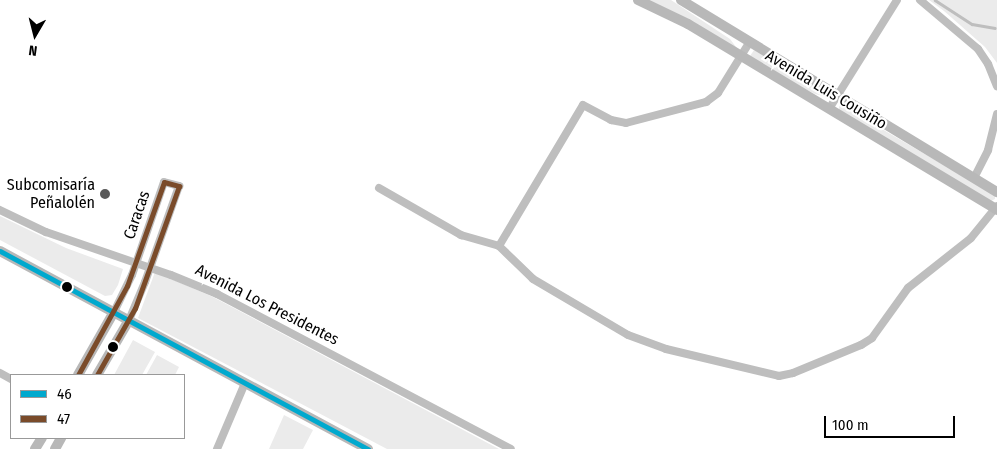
<!DOCTYPE html>
<html>
<head>
<meta charset="utf-8">
<style>
	body { margin:0 }
	#map { position:relative; width:997px; height:449px; overflow:hidden; background:#fff; font-family:"Fira Sans Condensed",sans-serif }
	div>[style] { position:absolute }
	[style*='--x'] { left:calc(var(--x)*1px); top:calc(var(--y)*1px); width:calc(var(--w)*1px); rotate:calc(var(--a)*1deg) }
	.green>* { inset:0; background:#ebebeb }
	.stream>* { height:2.5px; margin:-1.25px; padding:0 1.25px; transform-origin:1.25px; border-radius:1.25px; background:#bebebe }
	.street>* { height:8px; margin:-4px; padding:0 4px; transform-origin:4px; border-radius:4px; background:#bebebe }
	.secondary>* { height:10px; margin:-5px; padding:0 5px; transform-origin:5px; border-radius:5px; background:#b8b8b8 }
	.bus-1>* { height:5px; margin:-2.5px; padding:0 2.5px; transform-origin:2.5px; border-radius:2.5px; background:#00a9ce }
	.bus-2>* { height:5px; margin:-2.5px; padding:0 2.5px; transform-origin:2.5px; border-radius:2.5px; background:#7a4b2a }
	.dots>* { width:14px; height:14px; translate:-50% -50%; box-sizing:border-box; border:2px solid #fff; border-radius:50% }
	span { translate:-50% -50%; white-space:nowrap; text-align:center; line-height:1.15; -webkit-text-stroke:4.5px #fff; paint-order:stroke }
	.street-label { font-size:16px; color:#000 }
	.poi-label { font-size:16px; color:#000 }
	.right { translate:-100% -50%; text-align:right }
	.legend { position:absolute; left:10px; top:374px; width:175px; height:65px; box-sizing:border-box; background:#fff; border:1px solid #999; margin:0; padding:6px 9px; list-style:none; font-size:15px; color:#000 }
	.legend li { display:flex; align-items:center; gap:10px; height:25px }
	.legend b { width:25px; border:1px solid #999 }
	.north { position:absolute; left:10px; top:10px; width:50px; height:50px; -webkit-text-stroke:4px #fff; paint-order:stroke; rotate:188deg; font-size:14px; font-weight:700; line-height:20px; text-align:center; color:#000 }
	.north::after { content:''; display:block; margin:auto; width:18px; height:22px; background:#000; clip-path:polygon(50% 0,100% 100%,50% 72%,0 100%) }
	.scale { position:absolute; left:824px; top:416px; width:131px; height:22px; box-sizing:border-box; border:2px solid #000; border-top:0; padding-left:6px; font-size:15px; line-height:18px; white-space:nowrap; color:#000; -webkit-text-stroke:4px #fff; paint-order:stroke }
</style>
</head>
<body>
<div id="map">
	<div class="green">
		<div style="clip-path:polygon(643px 0,671px 0,730px 39px,739px 51px)"></div>
		<div style="clip-path:polygon(929px 0,997px 0,997px 63px,985px 47px,944px 11px)"></div>
		<div style="clip-path:polygon(754px 50px,830px 95px,828px 97px,815px 94px,794px 83px,750px 56px)"></div>
		<div style="clip-path:polygon(839px 104px,995px 195px,995px 199px,991px 201px,839px 110px)"></div>
		<div style="clip-path:polygon(0 216px,66px 248px,123px 269px,118px 285px,112px 295px,105px 296px,0 240px)"></div>
		<div style="clip-path:polygon(155px 272px,213px 297px,499px 449px,387px 449px,138px 318px)"></div>
		<div style="clip-path:polygon(133px 340px,155px 352px,142px 375px,114px 375px)"></div>
		<div style="clip-path:polygon(157px 355px,179px 367px,175px 375px,146px 375px)"></div>
		<div style="clip-path:polygon(284px 415px,313px 430px,303px 449px,269px 449px)"></div>
	</div>
	<div class="stream">
		<div style="--x:935;--y:0;--w:44;--a:33"></div>
		<div style="--x:972;--y:24;--w:23;--a:10"></div>
	</div>
	<div class="street">
		<div style="--x:920;--y:0;--w:76;--a:40.2"></div>
		<div style="--x:978;--y:49;--w:18;--a:56"></div>
		<div style="--x:988;--y:64;--w:24;--a:68"></div>
		<div style="--x:829;--y:109;--w:128;--a:-58"></div>
		<div style="--x:974;--y:178;--w:31;--a:-63"></div>
		<div style="--x:988;--y:150;--w:37;--a:-76"></div>
		<div style="--x:379;--y:188;--w:95;--a:29.8"></div>
		<div style="--x:461;--y:235;--w:40;--a:16"></div>
		<div style="--x:499;--y:246;--w:47;--a:44.1"></div>
		<div style="--x:533;--y:279;--w:110;--a:30.5"></div>
		<div style="--x:628;--y:335;--w:40;--a:20.2"></div>
		<div style="--x:666;--y:349;--w:116;--a:13.4"></div>
		<div style="--x:779;--y:376;--w:14;--a:-12"></div>
		<div style="--x:793;--y:373;--w:74;--a:-22.4"></div>
		<div style="--x:861;--y:345;--w:13;--a:-32"></div>
		<div style="--x:872;--y:338;--w:62;--a:-54.2"></div>
		<div style="--x:908;--y:288;--w:80;--a:-38.4"></div>
		<div style="--x:971;--y:238;--w:41;--a:-50.9"></div>
		<div style="--x:0;--y:210;--w:51;--a:25.6"></div>
		<div style="--x:46;--y:232;--w:132;--a:19"></div>
		<div style="--x:171;--y:275;--w:50;--a:22.4"></div>
		<div style="--x:217;--y:294;--w:332;--a:27.8"></div>
		<div style="--x:499;--y:246;--w:164;--a:-59.2"></div>
		<div style="--x:583;--y:105;--w:32;--a:28"></div>
		<div style="--x:611;--y:120;--w:15;--a:11"></div>
		<div style="--x:626;--y:123;--w:83;--a:-14.7"></div>
		<div style="--x:706;--y:102;--w:15;--a:-37"></div>
		<div style="--x:718;--y:93;--w:59;--a:-58.2"></div>
		<div style="--x:114;--y:312;--w:41;--a:-64.1"></div>
		<div style="--x:132;--y:275;--w:98;--a:-71"></div>
		<div style="--x:164;--y:182;--w:16;--a:15"></div>
		<div style="--x:179;--y:186;--w:102;--a:109.5"></div>
		<div style="--x:145;--y:282;--w:41;--a:112.8"></div>
		<div style="--x:0;--y:373;--w:13;--a:29"></div>
		<div style="--x:217;--y:449;--w:72;--a:-67"></div>
	</div>
	<div class="secondary">
		<div style="--x:638;--y:0;--w:55;--a:25.6"></div>
		<div style="--x:688;--y:24;--w:361;--a:31"></div>
		<div style="--x:681;--y:0;--w:370;--a:31.3"></div>
		<div style="--x:0;--y:251;--w:418;--a:28.3"></div>
		<div style="--x:78;--y:375;--w:73;--a:-60.3"></div>
		<div style="--x:97;--y:375;--w:64;--a:-59.8"></div>
		<div style="--x:35;--y:449;--w:13;--a:-58"></div>
		<div style="--x:55;--y:449;--w:13;--a:-61"></div>
	</div>
	<div class="bus-1">
		<div style="--x:0;--y:251;--w:418;--a:28.3"></div>
	</div>
	<div class="bus-2">
		<div style="--x:78;--y:375;--w:102;--a:-61.2"></div>
		<div style="--x:127;--y:286;--w:110;--a:-70.4"></div>
		<div style="--x:164;--y:182;--w:16;--a:15"></div>
		<div style="--x:179;--y:186;--w:130;--a:109.8"></div>
		<div style="--x:135;--y:308;--w:77;--a:119.6"></div>
	</div>
	<div class="dots">
		<div style="left:105px;top:194px;background:#595959"></div>
		<div style="left:67px;top:287px;background:#000"></div>
		<div style="left:113px;top:347px;background:#000"></div>
	</div>
	<div class="street-label">
		<span style="left:826px;top:90px;rotate:31deg">Avenida Luis Cousiño</span>
		<span style="left:137px;top:215px;rotate:-71deg">Caracas</span>
		<span style="left:267px;top:305px;rotate:27deg">Avenida Los Presidentes</span>
	</div>
	<div class="poi-label">
		<span class="right" style="left:95px;top:194px">Subcomisaría<br>Peñalolén</span>
	</div>
	<ul class="legend">
	<li><b style="height:6px;background:#00a9ce"></b>46</li>
	<li><b style="height:6px;background:#7a4b2a"></b>47</li>
	</ul>
	<div class="north">N</div>
	<div class="scale">100 m</div>
</div>
</body>
</html>
